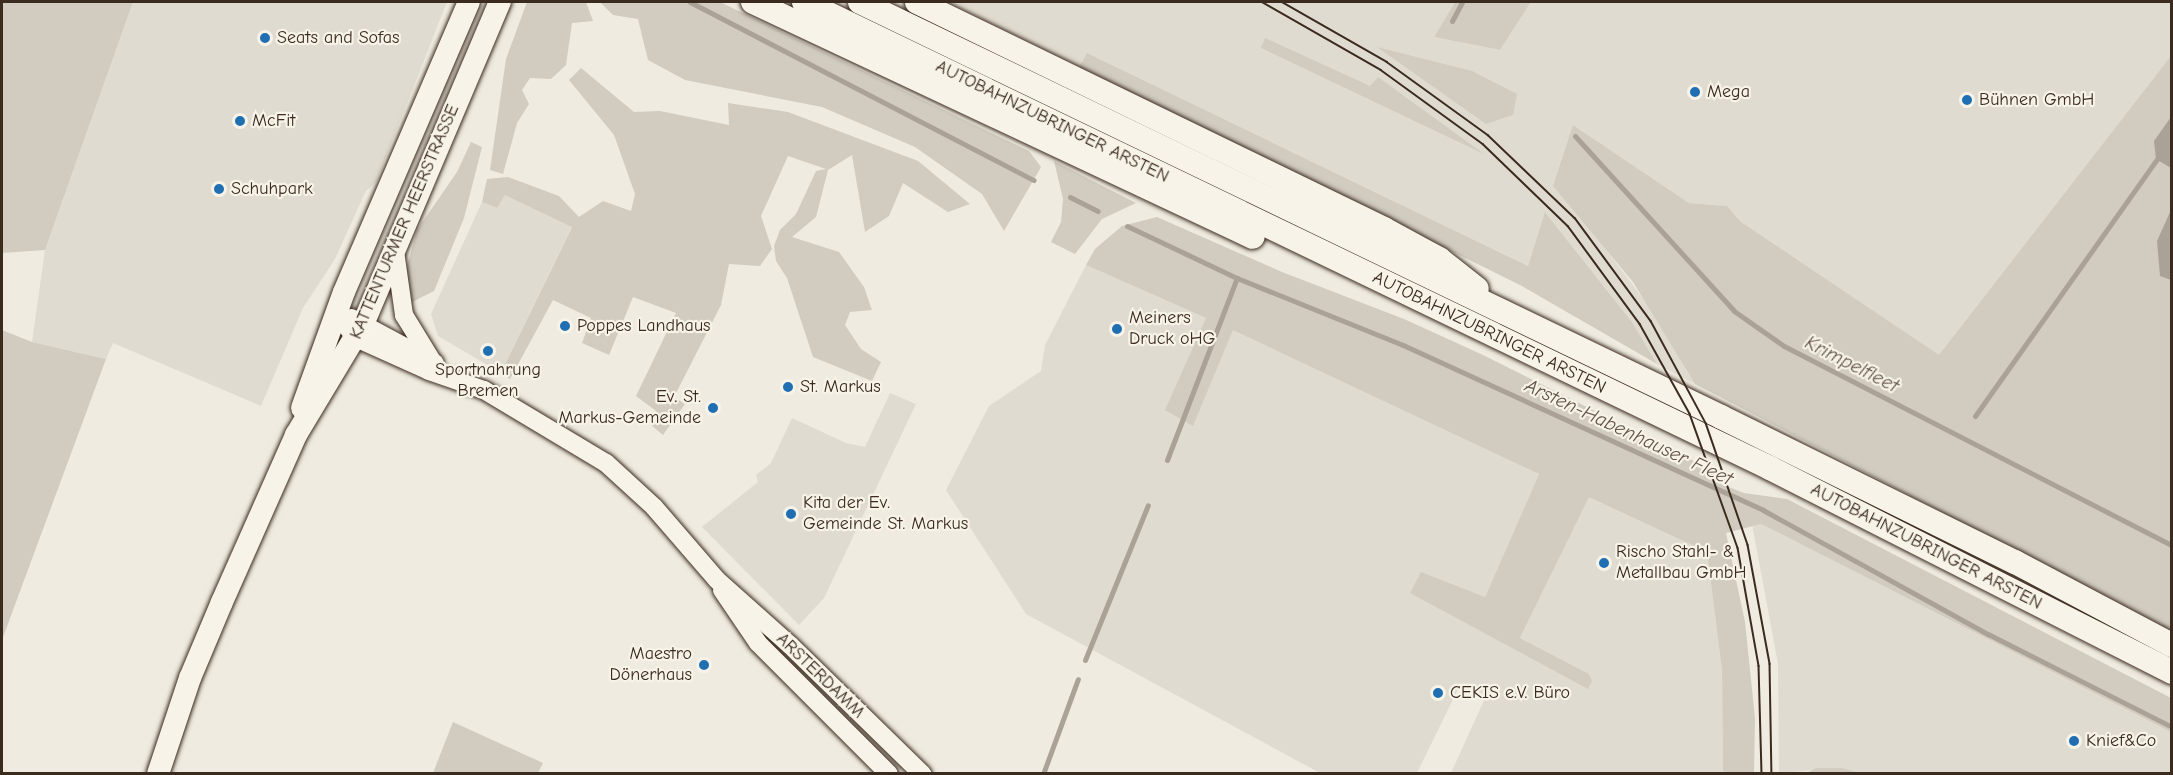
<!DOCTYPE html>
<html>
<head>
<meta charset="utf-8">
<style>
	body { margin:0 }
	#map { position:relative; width:2173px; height:775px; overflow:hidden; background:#efebe0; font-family:"Comic Neue",sans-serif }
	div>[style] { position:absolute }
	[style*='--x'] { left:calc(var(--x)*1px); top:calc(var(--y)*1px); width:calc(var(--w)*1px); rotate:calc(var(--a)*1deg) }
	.built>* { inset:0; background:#e0dbd0 }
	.green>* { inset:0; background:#d1cbc0 }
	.water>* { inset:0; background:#aaa296 }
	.stream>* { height:5px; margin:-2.5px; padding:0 2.5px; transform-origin:2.5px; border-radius:2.5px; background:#aaa296 }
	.roads { filter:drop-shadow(0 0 2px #3b2a1e) drop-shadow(0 0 2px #3b2a1e) }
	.tertiary>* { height:18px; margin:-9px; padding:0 9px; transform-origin:9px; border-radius:9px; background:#f7f3e8 }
	.primary>* { height:22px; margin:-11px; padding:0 11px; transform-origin:11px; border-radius:11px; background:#f7f3e8 }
	.trunk>* { height:24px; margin:-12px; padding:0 12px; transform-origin:12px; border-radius:12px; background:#f7f3e8 }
	.tram>* { height:1.5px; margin:-0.75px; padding:0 0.75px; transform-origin:0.75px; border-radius:0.75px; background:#3b2a1e }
	.dots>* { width:16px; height:16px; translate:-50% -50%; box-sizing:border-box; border:3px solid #f7f3e8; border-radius:50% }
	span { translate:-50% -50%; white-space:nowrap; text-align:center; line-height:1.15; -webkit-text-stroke:4.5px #f7f3e8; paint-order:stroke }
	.poi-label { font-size:18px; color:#3b2a1e }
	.left { translate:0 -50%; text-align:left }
	.right { translate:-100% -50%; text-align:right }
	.street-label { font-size:18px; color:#3b2a1e }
	.water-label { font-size:20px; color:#625448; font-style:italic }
	.frame { position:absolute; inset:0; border:3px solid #3b2a1e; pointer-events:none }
</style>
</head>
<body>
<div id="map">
	<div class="built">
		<div style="clip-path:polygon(133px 2px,447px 2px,376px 182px,366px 191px,335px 259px,303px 308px,261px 406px,113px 343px,106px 359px,32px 342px,45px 250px)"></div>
		<div style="clip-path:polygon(948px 2px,1455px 2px,1434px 37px,1500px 50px,1531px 2px,2171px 2px,2172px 57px,1942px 364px,1741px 222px,1727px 206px,1689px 203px,1573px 125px,1574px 207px,1651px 309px,1695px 384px,1657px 364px,1632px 322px,1546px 213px,1528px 266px,1087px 53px,1079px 67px)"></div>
		<div style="clip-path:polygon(505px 194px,572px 226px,501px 373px,438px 336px,431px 314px,482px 202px,497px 208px)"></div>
		<div style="clip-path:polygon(1086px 265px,1206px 318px,1193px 425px,1233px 329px,1539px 474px,1485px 597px,1449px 585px,1587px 688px,1592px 681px,1589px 674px,1520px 638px,1589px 496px,1707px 552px,1722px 671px,1723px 771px,1727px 773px,1451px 773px,1486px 696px,1461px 683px,1417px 773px,1320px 773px,1026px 614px,946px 490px,989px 406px,1041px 371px,1045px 345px)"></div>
		<div style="clip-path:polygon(890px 393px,916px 404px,824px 598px,799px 625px,702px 527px,758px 482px,756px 475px,771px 463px,792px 418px,846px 443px,865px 447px)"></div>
		<div style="clip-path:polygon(1752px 524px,1761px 524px,2171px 732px,2171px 773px,1860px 774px,1842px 768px,1779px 773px,1778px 664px)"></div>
	</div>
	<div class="green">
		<div style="clip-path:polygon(2px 2px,133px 2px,45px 250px,2px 253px)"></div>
		<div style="clip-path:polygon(527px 2px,586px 2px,593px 21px,572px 23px,566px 65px,551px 79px,530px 78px,522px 90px,529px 104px,517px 123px,503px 174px,490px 170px,506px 59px)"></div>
		<div style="clip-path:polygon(600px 2px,720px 2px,1029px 151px,1041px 167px,1004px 231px,982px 194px,915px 147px,822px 107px,685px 80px,648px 60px,638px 19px,613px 15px)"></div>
		<div style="clip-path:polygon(1455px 2px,1531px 2px,1500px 50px,1434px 37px)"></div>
		<div style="clip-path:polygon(1265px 38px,1370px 86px,1378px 77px,1484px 154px,1261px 48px)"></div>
		<div style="clip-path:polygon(1377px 47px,1472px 71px,1517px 94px,1513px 115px,1486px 124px)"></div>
		<div style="clip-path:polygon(1087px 53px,1528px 266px,1545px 212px,1632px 322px,1657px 364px,1522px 286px,1079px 67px)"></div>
		<div style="clip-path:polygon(2171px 56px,2171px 631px,1695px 384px,1633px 282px,1553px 186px,1573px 125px,1689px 203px,1727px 206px,1741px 222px,1939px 355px)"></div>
		<div style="clip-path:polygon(581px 68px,634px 112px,660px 111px,729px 125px,728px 103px,788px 112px,918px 161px,970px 204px,948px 212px,903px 183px,889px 216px,865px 232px,852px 155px,828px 170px,816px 217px,792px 237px,839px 252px,864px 287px,872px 310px,850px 312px,845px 325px,861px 349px,881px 362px,872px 381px,813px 357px,787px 278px,776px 261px,774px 246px,780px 230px,796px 214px,816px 171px,826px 169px,788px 156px,761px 216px,772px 249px,760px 266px,729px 264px,721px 305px,674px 397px,685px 404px,663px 435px,651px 425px,656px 411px,636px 396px,676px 313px,633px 297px,609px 355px,582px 343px,591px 318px,553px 300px,510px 379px,501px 373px,572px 227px,505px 195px,497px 208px,482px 202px,487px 179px,508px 177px,559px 196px,579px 217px,603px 201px,631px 211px,635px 194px,614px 135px,569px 80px)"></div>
		<div style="clip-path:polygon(471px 142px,482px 147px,464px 218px,434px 291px,408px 304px,405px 274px,417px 230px,457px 172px)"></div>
		<div style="clip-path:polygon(1054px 161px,1136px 203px,1102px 219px,1075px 254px,1051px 242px,1061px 222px,1063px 199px)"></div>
		<div style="clip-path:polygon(1157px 217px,1282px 272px,1404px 319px,1483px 355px,1698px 463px,1708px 479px,1744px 493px,1787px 499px,2171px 698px,2171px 732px,1761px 524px,1726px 533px,1745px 622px,1755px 718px,1754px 773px,1727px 773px,1723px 771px,1722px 671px,1707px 552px,1589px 497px,1520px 638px,1589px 674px,1592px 681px,1588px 689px,1410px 593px,1421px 572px,1485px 597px,1539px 474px,1233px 330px,1193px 426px,1165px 410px,1206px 318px,1086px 265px,1095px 249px,1122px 226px)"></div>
		<div style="clip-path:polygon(2px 330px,32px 342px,106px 359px,2px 640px)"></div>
		<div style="clip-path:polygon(453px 722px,543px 763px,538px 773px,433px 773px)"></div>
		<div style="clip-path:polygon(1816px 768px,1842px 768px,1860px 773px,1807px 773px)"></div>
	</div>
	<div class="water">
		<div style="clip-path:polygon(2171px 117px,2171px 168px,2156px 159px,2154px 141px)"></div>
		<div style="clip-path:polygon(2171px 210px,2172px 280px,2171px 280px,2160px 276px,2157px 241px)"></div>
	</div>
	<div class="stream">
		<div style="--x:690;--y:2;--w:387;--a:27.4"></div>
		<div style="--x:1452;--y:21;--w:21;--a:-62"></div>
		<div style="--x:1575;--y:136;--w:236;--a:47.7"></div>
		<div style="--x:1734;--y:311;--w:61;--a:35"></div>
		<div style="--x:1784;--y:346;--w:436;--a:27.2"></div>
		<div style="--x:1070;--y:197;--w:31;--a:27"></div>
		<div style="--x:1127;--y:226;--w:122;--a:25.3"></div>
		<div style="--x:1237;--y:278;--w:179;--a:22"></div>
		<div style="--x:1403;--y:345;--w:396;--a:24.6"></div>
		<div style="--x:1763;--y:510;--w:257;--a:28.9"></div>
		<div style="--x:1988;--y:634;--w:206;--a:26.8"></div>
		<div style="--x:1975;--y:416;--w:320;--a:-54.7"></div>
		<div style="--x:1167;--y:460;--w:195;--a:-69"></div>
		<div style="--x:1085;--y:660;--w:167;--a:-67.9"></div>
		<div style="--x:1043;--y:774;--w:101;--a:-69.8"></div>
	</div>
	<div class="roads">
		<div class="tertiary">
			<div style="--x:395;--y:251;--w:65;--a:82"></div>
			<div style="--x:404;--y:315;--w:52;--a:58.5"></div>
			<div style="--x:336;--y:314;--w:31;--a:50"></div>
			<div style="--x:356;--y:338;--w:80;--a:24.3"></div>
			<div style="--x:429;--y:371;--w:58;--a:19.1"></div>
			<div style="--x:484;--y:390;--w:142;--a:30.9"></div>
			<div style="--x:606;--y:463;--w:65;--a:42.5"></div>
			<div style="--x:654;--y:507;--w:96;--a:49.2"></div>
			<div style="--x:717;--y:580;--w:98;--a:41.7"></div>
			<div style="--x:790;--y:645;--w:185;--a:44.3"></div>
			<div style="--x:351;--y:318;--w:95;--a:28.2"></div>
			<div style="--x:722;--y:590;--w:64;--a:55.8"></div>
			<div style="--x:758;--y:643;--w:185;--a:45"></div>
		</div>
		<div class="primary">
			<div style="--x:302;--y:408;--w:123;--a:-70.1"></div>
			<div style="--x:344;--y:292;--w:316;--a:-66.7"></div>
			<div style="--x:158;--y:774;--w:101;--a:-71.6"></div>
			<div style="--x:190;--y:678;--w:82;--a:-67.2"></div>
			<div style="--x:222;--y:602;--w:183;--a:-66.1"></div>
			<div style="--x:296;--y:435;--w:132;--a:-59"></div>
			<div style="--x:364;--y:322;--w:348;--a:-67"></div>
		</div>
		<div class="trunk">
			<div style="--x:753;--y:2;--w:552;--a:25.17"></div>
			<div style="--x:804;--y:2;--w:1073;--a:25.75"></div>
			<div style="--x:1770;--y:468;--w:451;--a:26.9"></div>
			<div style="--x:860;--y:2;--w:956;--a:25.73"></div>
			<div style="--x:1721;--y:417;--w:328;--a:26.3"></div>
			<div style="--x:2015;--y:562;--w:178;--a:27.9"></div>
			<div style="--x:917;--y:2;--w:519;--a:25.92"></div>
			<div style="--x:1384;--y:229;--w:63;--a:28.6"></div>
			<div style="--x:1439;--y:259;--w:48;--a:38.3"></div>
		</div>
	</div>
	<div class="tram">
		<div style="--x:1262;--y:2;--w:137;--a:29.7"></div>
		<div style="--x:1381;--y:70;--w:126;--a:36"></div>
		<div style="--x:1483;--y:144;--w:118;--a:44"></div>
		<div style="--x:1568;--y:226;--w:122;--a:53.7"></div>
		<div style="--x:1640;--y:324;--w:103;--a:60.9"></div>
		<div style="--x:1690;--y:414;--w:142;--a:70.3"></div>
		<div style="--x:1738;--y:548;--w:120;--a:79.9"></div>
		<div style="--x:1759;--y:666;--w:108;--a:88.4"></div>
		<div style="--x:1282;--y:2;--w:121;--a:29.7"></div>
		<div style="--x:1387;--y:62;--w:125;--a:35.9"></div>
		<div style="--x:1488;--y:135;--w:120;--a:43.7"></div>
		<div style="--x:1575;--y:218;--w:128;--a:53.6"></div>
		<div style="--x:1651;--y:321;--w:116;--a:61.7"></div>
		<div style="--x:1706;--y:423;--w:129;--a:71"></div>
		<div style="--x:1748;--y:545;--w:121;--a:79.5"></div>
		<div style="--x:1770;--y:664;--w:110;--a:89"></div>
	</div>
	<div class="dots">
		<div style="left:265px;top:38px;background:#1f6fb2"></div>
		<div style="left:1695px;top:92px;background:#1f6fb2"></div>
		<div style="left:1967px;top:100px;background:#1f6fb2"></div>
		<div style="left:240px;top:121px;background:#1f6fb2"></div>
		<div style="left:219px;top:189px;background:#1f6fb2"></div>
		<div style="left:565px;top:326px;background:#1f6fb2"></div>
		<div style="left:1117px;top:329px;background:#1f6fb2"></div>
		<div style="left:488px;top:351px;background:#1f6fb2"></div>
		<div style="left:788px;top:387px;background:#1f6fb2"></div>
		<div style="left:713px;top:408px;background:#1f6fb2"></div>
		<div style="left:791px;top:514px;background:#1f6fb2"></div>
		<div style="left:1604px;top:563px;background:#1f6fb2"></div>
		<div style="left:704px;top:665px;background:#1f6fb2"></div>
		<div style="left:1438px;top:693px;background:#1f6fb2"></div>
		<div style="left:2074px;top:741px;background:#1f6fb2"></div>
	</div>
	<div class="poi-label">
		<span class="left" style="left:277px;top:38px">Seats and Sofas</span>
		<span class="left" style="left:1707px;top:92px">Mega</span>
		<span class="left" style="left:1979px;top:100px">Bühnen GmbH</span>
		<span class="left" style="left:252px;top:121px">McFit</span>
		<span class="left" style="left:231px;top:189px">Schuhpark</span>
		<span class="left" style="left:1129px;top:329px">Meiners<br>Druck oHG</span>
		<span class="left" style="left:577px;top:326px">Poppes Landhaus</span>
		<span style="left:488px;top:381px">Sportnahrung<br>Bremen</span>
		<span class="left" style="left:800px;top:387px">St. Markus</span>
		<span class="right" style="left:701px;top:408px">Ev. St.<br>Markus-Gemeinde</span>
		<span class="left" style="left:803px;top:514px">Kita der Ev.<br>Gemeinde St. Markus</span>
		<span class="left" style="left:1616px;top:563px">Rischo Stahl- &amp;<br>Metallbau GmbH</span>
		<span class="right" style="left:692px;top:665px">Maestro<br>Dönerhaus</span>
		<span class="left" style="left:1450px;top:693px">CEKIS e.V. Büro</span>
		<span class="left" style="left:2086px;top:741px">Knief&amp;Co</span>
	</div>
	<div class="street-label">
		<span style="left:1052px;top:122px;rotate:26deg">AUTOBAHNZUBRINGER ARSTEN</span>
		<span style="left:405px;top:222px;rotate:-67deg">KATTENTURMER HEERSTRASSE</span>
		<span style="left:1489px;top:333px;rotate:26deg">AUTOBAHNZUBRINGER ARSTEN</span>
		<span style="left:1926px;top:547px;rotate:27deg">AUTOBAHNZUBRINGER ARSTEN</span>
		<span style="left:820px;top:676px;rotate:44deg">ARSTERDAMM</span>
	</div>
	<div class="water-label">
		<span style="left:1852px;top:364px;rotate:27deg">Krimpelfleet</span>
		<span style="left:1629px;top:432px;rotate:25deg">Arsten-Habenhauser Fleet</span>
	</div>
	<div class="frame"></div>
</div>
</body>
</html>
